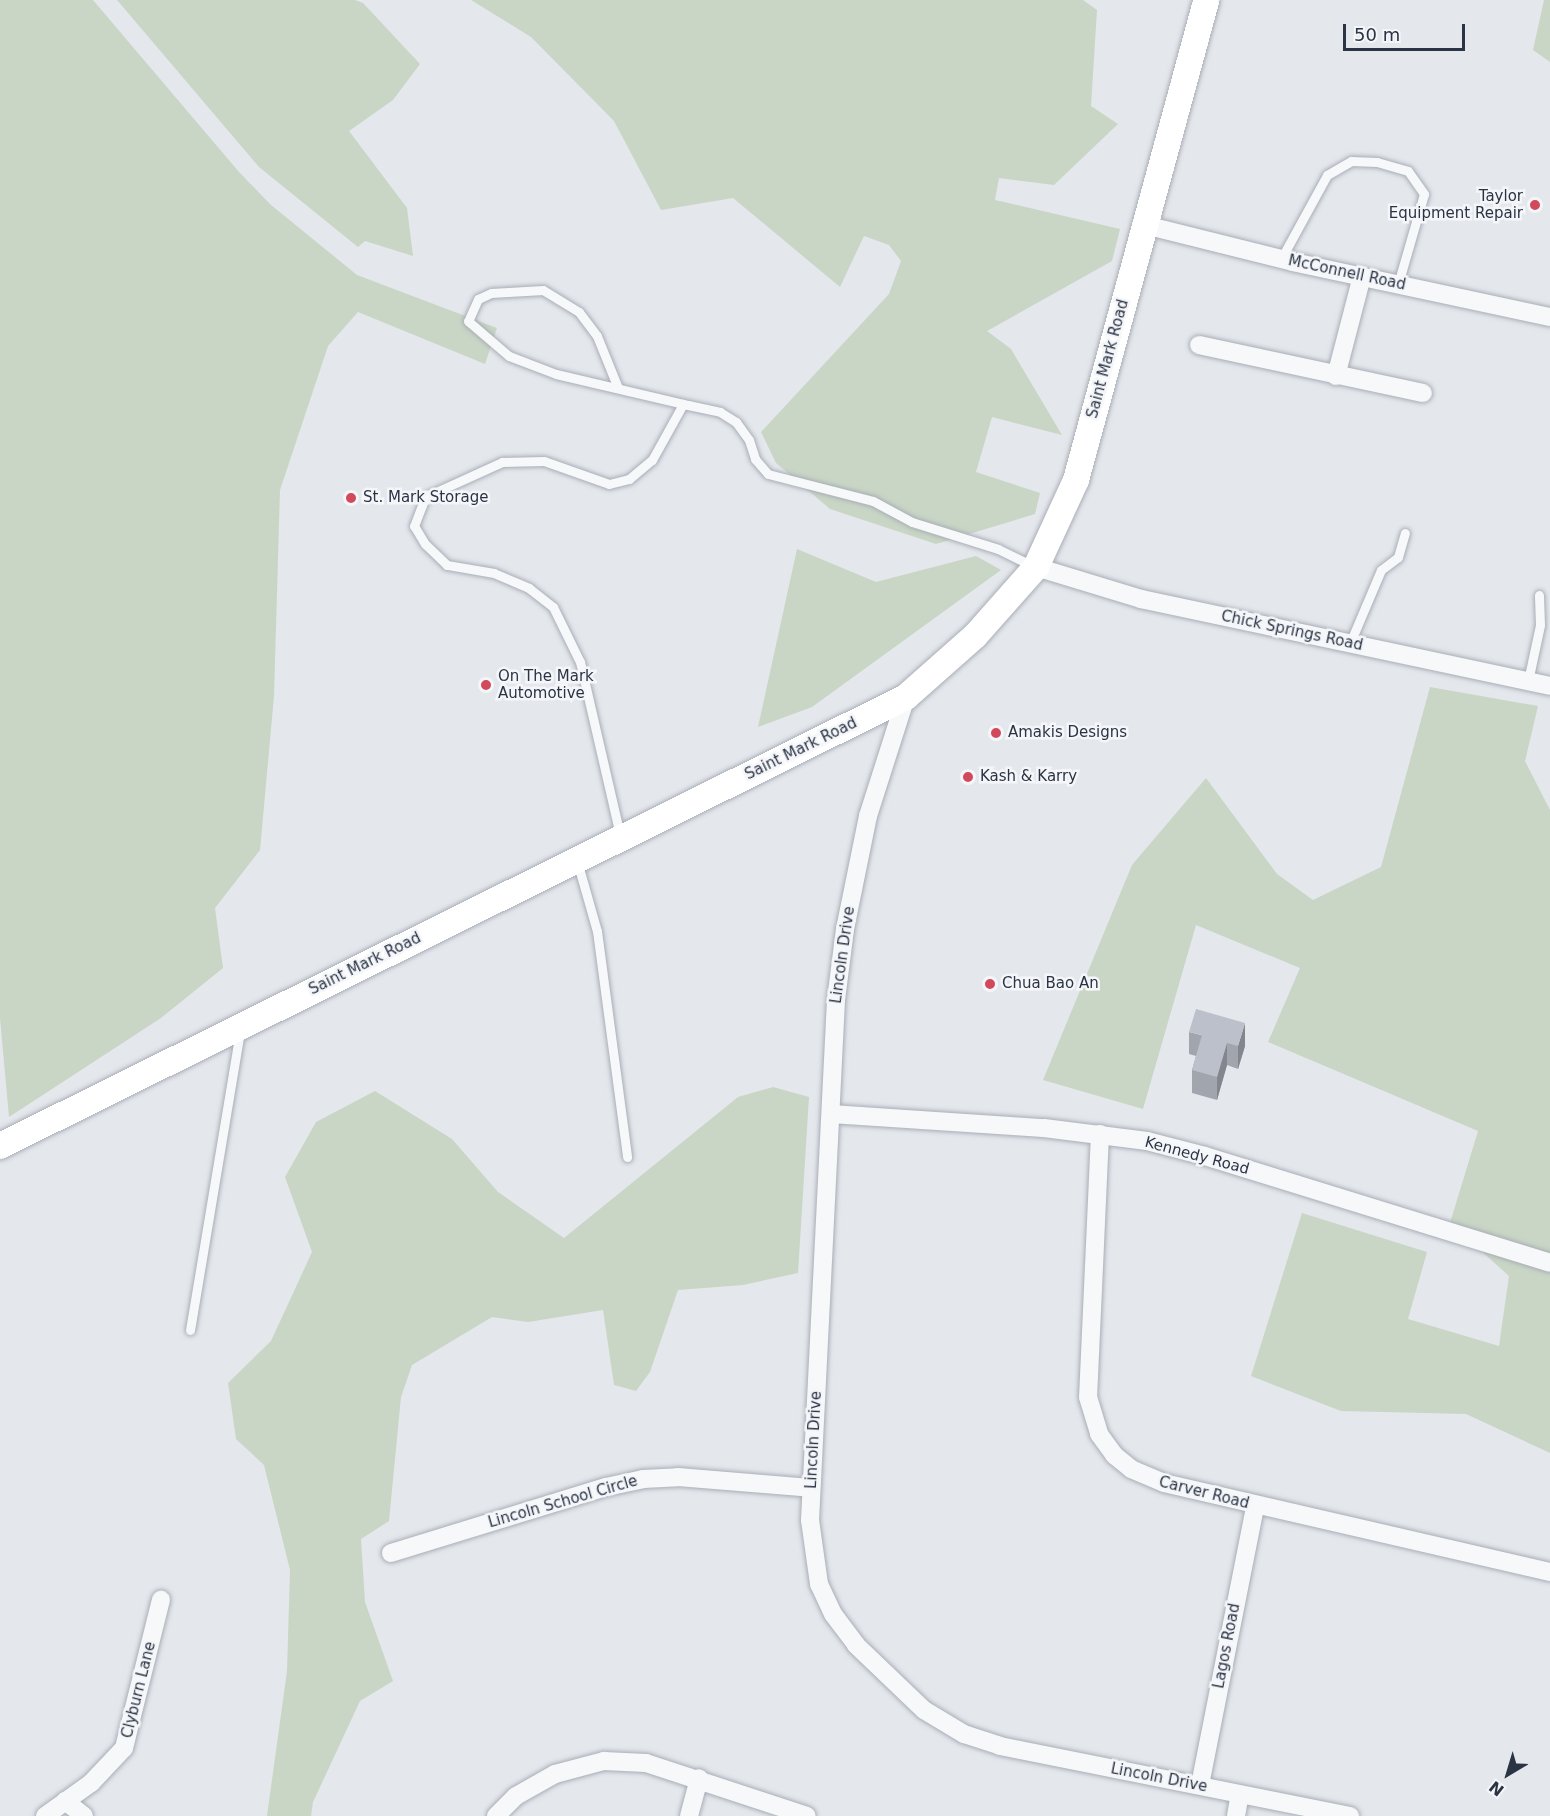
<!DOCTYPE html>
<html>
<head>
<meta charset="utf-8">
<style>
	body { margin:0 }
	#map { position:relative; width:1550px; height:1816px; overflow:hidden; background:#e4e7ec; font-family:"DejaVu Sans",sans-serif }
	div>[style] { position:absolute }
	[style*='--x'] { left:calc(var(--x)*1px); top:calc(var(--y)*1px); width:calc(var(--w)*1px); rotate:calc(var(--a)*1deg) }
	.green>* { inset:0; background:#c9d6c5 }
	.roads { filter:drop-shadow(0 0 2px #a9aeb7) drop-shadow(0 0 2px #a9aeb7) }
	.lane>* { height:9px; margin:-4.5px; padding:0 4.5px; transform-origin:4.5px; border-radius:4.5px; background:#f7f8fa }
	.street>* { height:18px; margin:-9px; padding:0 9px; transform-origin:9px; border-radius:9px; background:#f7f8fa }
	.secondary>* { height:26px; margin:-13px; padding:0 13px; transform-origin:13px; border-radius:13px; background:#fff }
	.wall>* { inset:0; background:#a1a5ae }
	.shaded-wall>* { inset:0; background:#83868d }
	.building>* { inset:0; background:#bbc0ca }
	.dots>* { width:16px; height:16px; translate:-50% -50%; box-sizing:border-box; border:3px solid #f4f6f9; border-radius:50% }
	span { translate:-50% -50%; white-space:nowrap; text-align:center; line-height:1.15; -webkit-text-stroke:5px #f4f6f9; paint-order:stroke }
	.poi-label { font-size:15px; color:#2b3445 }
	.right { translate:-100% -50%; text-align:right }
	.left { translate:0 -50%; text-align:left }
	.street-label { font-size:15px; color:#2b3445 }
	.north { position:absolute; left:1478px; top:1744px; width:60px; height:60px; -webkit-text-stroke:4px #f4f6f9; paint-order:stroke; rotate:218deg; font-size:16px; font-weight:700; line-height:24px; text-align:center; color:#2b3445 }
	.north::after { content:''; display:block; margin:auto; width:21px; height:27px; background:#2b3445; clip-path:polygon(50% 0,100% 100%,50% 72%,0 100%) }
	.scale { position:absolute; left:1343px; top:24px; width:122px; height:27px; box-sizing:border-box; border:3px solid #2b3445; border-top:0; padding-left:8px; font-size:18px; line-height:21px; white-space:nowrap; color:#2b3445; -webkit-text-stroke:4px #f4f6f9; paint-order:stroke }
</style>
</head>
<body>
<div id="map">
	<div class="green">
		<div style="clip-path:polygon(0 0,93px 0,239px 172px,271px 205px,357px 275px,497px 328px,485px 364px,358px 312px,328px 346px,280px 490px,274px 696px,260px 850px,215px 908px,223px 968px,161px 1018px,9px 1117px,0 1018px)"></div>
		<div style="clip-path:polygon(117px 0,355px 0,363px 3px,420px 64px,393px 100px,349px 131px,407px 208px,413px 256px,365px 241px,358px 247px,259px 167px)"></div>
		<div style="clip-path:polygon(471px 0,1083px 0,1097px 10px,1091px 106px,1118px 124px,1054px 185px,999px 178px,995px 200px,1120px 229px,1112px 261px,987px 331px,1011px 349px,1062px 435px,992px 417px,976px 472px,1040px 493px,1035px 514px,936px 544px,830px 509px,776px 463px,761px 432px,889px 294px,901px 261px,889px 245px,864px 236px,840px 287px,733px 198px,661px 210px,614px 121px,531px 37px)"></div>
		<div style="clip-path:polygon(1544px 0,1550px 0,1550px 62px,1533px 50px)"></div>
		<div style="clip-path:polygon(797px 549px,876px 582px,976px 556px,1001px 570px,812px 707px,758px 727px)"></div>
		<div style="clip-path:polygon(1430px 687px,1538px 706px,1525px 761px,1550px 810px,1550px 1453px,1466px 1414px,1341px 1411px,1251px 1376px,1302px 1213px,1427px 1252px,1408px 1319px,1499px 1346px,1509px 1276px,1450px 1223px,1478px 1131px,1268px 1042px,1300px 968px,1196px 925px,1143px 1109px,1043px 1080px,1132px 865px,1206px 778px,1277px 874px,1313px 900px,1381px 867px)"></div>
		<div style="clip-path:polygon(773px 1087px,809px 1097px,798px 1273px,743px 1285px,678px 1290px,650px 1372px,636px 1391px,614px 1385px,603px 1310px,528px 1322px,492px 1317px,412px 1365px,401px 1397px,389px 1521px,361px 1539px,365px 1602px,393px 1681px,360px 1701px,313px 1802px,311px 1816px,267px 1816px,287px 1671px,290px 1570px,264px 1465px,236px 1439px,228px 1383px,271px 1341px,312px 1252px,285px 1177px,316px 1122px,375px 1091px,452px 1139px,498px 1192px,564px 1238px,738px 1097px)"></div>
	</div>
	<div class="roads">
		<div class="lane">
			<div style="--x:1281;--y:259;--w:96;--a:-61.3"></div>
			<div style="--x:1327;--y:175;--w:28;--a:-30"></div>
			<div style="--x:1351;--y:161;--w:26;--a:2"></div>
			<div style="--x:1377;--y:162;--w:32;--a:16"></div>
			<div style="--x:1408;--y:171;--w:28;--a:55"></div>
			<div style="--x:1424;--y:194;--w:94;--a:106.1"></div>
			<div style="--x:618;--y:388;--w:56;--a:-112"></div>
			<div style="--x:597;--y:336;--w:30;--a:-127"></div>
			<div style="--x:579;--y:312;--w:42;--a:-148.6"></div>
			<div style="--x:543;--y:290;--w:52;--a:176.7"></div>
			<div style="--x:491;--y:293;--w:14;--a:155"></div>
			<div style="--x:478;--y:299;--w:24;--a:114"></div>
			<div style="--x:468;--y:321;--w:54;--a:40.5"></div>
			<div style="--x:509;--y:356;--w:50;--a:21"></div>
			<div style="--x:556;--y:374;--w:136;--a:13.2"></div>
			<div style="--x:688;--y:405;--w:33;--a:12"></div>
			<div style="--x:720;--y:412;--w:19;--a:32"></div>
			<div style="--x:736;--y:422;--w:22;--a:54"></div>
			<div style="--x:749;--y:440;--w:20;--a:72"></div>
			<div style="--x:755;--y:459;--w:20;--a:49"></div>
			<div style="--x:768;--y:474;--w:108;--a:14.4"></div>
			<div style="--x:873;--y:501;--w:44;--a:28.3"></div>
			<div style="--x:912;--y:522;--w:90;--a:17.4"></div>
			<div style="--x:998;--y:549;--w:39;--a:26"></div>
			<div style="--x:1350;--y:643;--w:79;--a:-67"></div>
			<div style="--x:1381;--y:570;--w:21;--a:-37"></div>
			<div style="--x:1398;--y:557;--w:25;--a:-74"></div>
			<div style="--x:1528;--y:681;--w:57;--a:-77.9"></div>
			<div style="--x:1540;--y:625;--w:30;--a:-92"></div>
			<div style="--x:620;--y:835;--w:178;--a:-103"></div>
			<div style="--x:580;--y:662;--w:61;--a:-116.1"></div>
			<div style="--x:553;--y:607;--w:31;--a:-142"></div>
			<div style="--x:529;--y:588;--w:38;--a:-157"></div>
			<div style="--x:494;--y:573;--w:48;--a:-170.3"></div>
			<div style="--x:447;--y:565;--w:30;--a:-136"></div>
			<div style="--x:425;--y:544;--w:21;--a:-121"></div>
			<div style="--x:414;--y:526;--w:31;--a:-69"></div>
			<div style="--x:425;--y:497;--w:85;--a:-24.4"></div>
			<div style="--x:502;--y:462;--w:42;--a:-1.4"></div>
			<div style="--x:544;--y:461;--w:69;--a:19.5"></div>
			<div style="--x:609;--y:484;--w:21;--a:-14"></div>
			<div style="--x:629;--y:479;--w:30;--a:-40"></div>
			<div style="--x:652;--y:460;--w:64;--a:-61"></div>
			<div style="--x:577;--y:861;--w:73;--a:74.1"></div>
			<div style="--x:597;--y:931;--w:228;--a:82.4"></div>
			<div style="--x:190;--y:1330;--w:304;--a:-80.5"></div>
		</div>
		<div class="street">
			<div style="--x:1145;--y:225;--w:153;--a:14"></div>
			<div style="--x:1293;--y:262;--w:263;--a:12.1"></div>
			<div style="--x:1199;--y:345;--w:229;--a:12.1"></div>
			<div style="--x:1336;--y:376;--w:103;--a:-75.4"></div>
			<div style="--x:1036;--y:567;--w:110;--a:16.9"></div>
			<div style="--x:1141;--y:599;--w:418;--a:12"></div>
			<div style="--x:906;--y:697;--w:125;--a:107.7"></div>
			<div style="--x:868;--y:816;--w:115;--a:101.5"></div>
			<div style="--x:845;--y:929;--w:72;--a:97.2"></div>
			<div style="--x:836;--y:1000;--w:521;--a:92.86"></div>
			<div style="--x:810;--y:1520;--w:65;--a:82"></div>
			<div style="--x:819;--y:1584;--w:33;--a:65"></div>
			<div style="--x:833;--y:1614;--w:39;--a:53"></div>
			<div style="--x:856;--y:1645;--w:94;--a:43.7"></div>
			<div style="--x:924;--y:1710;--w:47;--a:31"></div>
			<div style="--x:964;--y:1734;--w:38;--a:18"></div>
			<div style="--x:1000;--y:1746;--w:357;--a:11.3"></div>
			<div style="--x:831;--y:1114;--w:213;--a:3.8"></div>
			<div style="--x:1044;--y:1128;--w:104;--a:7.2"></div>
			<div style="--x:1147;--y:1141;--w:60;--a:14.5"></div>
			<div style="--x:1205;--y:1156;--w:361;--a:17.2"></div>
			<div style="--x:1100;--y:1134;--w:263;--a:92.6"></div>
			<div style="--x:1088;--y:1397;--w:39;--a:73"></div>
			<div style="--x:1099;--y:1434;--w:26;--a:54"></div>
			<div style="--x:1114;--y:1455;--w:22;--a:39"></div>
			<div style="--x:1131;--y:1469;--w:36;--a:23"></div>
			<div style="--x:1164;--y:1483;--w:396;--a:13"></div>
			<div style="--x:391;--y:1553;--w:225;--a:-17.1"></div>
			<div style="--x:606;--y:1487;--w:38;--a:-12"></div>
			<div style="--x:643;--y:1479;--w:35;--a:-3"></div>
			<div style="--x:678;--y:1477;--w:133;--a:4.7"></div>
			<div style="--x:1200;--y:1785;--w:284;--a:-78.8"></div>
			<div style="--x:65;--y:1801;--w:24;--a:38"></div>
			<div style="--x:45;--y:1816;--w:57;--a:-35.7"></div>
			<div style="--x:91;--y:1783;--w:48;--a:-46.7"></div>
			<div style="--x:124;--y:1748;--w:153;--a:-76"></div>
			<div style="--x:496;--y:1816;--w:28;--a:-45"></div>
			<div style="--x:516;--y:1796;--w:45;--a:-29.4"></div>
			<div style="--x:555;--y:1774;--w:51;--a:-14.9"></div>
			<div style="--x:604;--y:1761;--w:42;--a:2.7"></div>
			<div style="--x:646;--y:1763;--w:169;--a:18.2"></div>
			<div style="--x:689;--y:1816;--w:39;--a:-75"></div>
			<div style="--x:1236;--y:1816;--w:22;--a:-80"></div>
		</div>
		<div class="secondary">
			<div style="--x:0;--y:1146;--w:1011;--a:-26.36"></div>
			<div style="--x:906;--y:697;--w:92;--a:-41.5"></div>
			<div style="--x:975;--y:636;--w:92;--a:-48.5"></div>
			<div style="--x:1036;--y:567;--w:96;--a:-65.3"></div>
			<div style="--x:1076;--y:480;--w:497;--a:-74.8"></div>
		</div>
	</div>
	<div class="wall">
		<div style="clip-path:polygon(1189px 1032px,1245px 1046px,1238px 1069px,1227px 1065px,1217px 1100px,1192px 1093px,1192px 1070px,1196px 1056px,1189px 1054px)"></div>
	</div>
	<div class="shaded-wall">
		<div style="clip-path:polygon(1245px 1023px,1245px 1046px,1238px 1069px,1238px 1046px)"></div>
		<div style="clip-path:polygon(1227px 1043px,1227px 1065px,1217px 1100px,1217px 1077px)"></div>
	</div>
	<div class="building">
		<div style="clip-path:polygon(1196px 1009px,1245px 1023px,1238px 1046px,1227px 1043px,1217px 1077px,1192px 1070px,1202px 1035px,1189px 1032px)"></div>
	</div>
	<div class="dots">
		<div style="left:1535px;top:205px;background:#d1495b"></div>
		<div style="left:351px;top:498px;background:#d1495b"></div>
		<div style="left:486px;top:685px;background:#d1495b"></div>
		<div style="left:996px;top:733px;background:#d1495b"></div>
		<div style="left:968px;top:777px;background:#d1495b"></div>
		<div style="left:990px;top:984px;background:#d1495b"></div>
	</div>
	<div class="poi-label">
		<span class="right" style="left:1523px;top:205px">Taylor<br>Equipment Repair</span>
		<span class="left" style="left:363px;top:498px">St. Mark Storage</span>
		<span class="left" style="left:498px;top:685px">On The Mark<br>Automotive</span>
		<span class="left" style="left:1008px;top:733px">Amakis Designs</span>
		<span class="left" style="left:980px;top:777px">Kash &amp; Karry</span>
		<span class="left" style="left:1002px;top:984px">Chua Bao An</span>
	</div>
	<div class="street-label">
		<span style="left:1347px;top:273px;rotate:12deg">McConnell Road</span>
		<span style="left:1108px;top:359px;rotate:-75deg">Saint Mark Road</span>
		<span style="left:1292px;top:631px;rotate:12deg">Chick Springs Road</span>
		<span style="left:801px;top:749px;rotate:-26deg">Saint Mark Road</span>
		<span style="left:843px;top:955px;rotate:-82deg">Lincoln Drive</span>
		<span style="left:365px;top:964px;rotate:-26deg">Saint Mark Road</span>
		<span style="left:1197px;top:1156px;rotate:15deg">Kennedy Road</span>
		<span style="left:814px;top:1440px;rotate:-87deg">Lincoln Drive</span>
		<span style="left:1204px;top:1493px;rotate:14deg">Carver Road</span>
		<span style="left:563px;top:1502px;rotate:-16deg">Lincoln School Circle</span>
		<span style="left:1227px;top:1646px;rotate:-79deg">Lagos Road</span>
		<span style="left:139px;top:1690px;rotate:-76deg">Clyburn Lane</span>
		<span style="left:1159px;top:1778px;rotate:11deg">Lincoln Drive</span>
	</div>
	<div class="north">N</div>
	<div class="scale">50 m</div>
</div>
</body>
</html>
